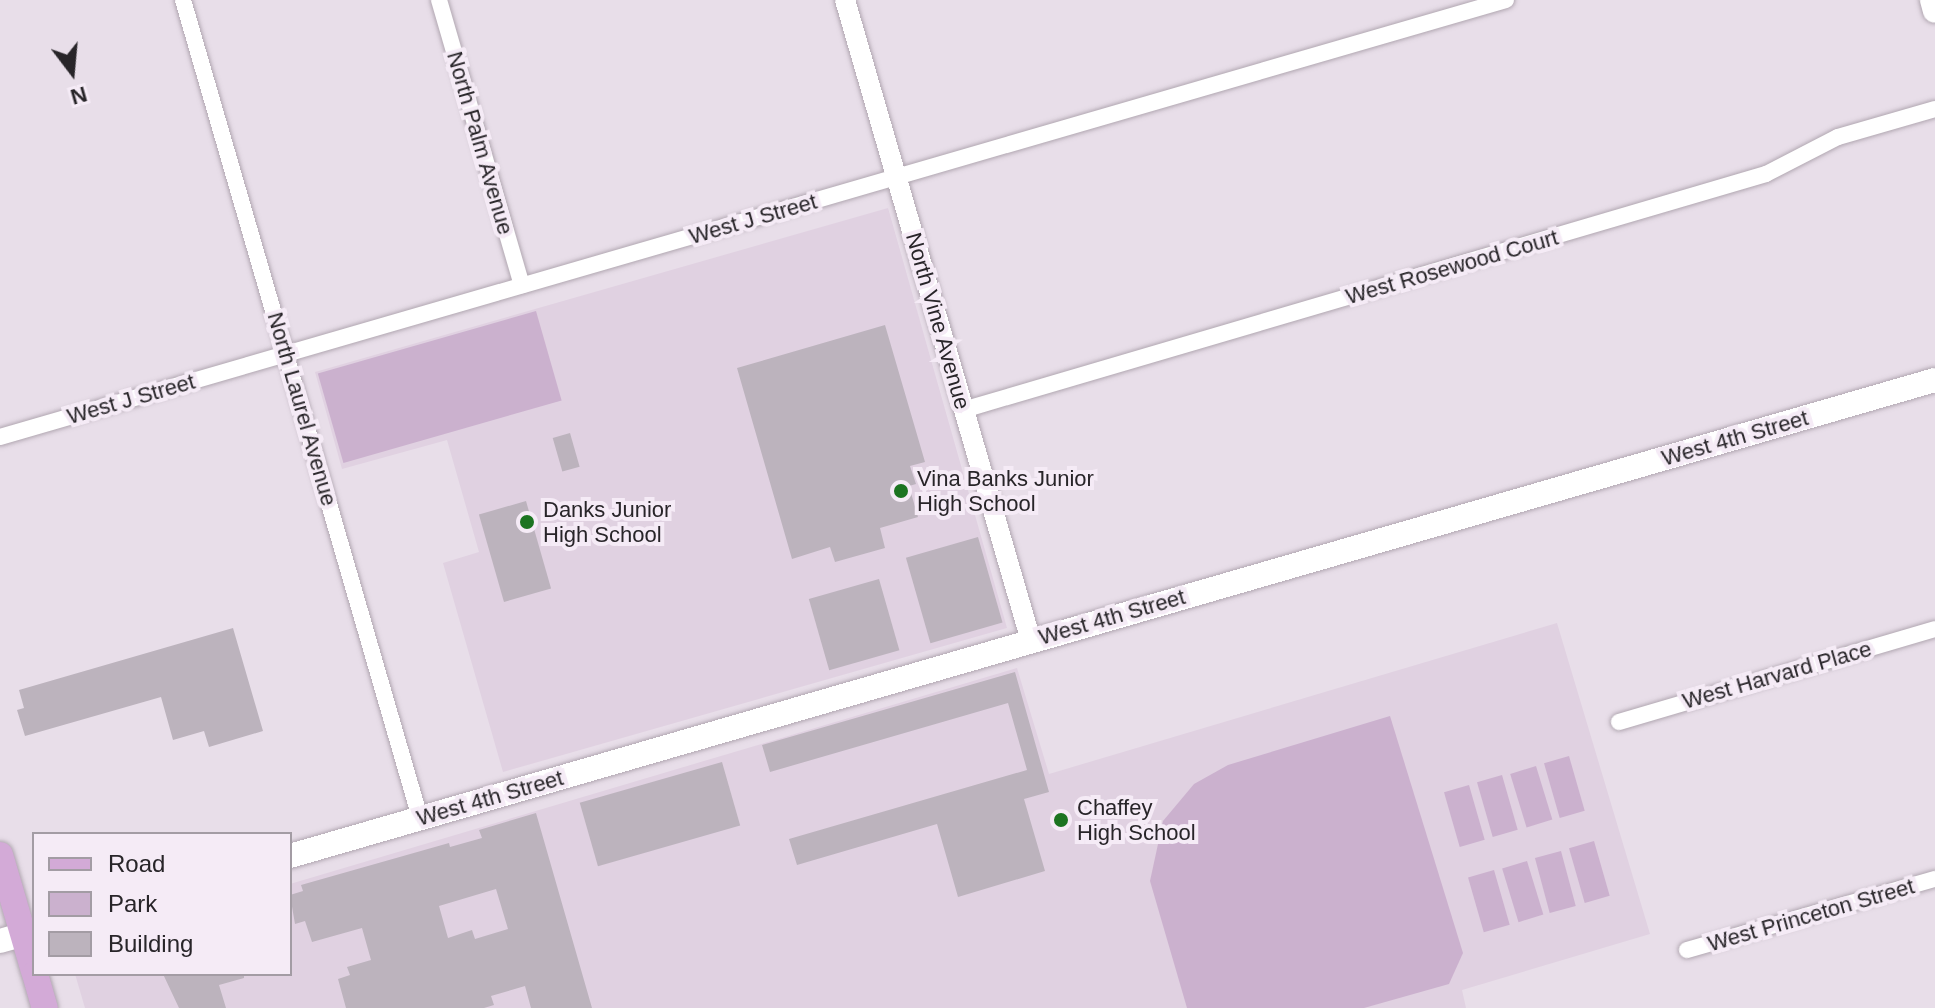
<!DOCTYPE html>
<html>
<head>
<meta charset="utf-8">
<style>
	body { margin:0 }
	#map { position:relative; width:1935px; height:1008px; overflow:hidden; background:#e8dee9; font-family:Helvetica,sans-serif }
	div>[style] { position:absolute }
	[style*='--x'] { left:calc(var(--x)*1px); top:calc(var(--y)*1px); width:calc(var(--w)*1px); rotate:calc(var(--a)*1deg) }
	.built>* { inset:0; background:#e0d1e1 }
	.green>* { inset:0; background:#cbb1ce; transform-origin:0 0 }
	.building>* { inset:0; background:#bcb3bd; transform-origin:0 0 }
	.roads { filter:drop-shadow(0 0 2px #b1a7b1) drop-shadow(0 0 2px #b1a7b1) }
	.minor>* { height:16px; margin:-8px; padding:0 8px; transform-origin:8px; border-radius:8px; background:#fff }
	.tertiary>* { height:20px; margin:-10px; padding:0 10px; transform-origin:10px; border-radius:10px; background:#fff }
	.secondary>* { height:24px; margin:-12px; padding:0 12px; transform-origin:12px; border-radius:12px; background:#fff }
	.primary>* { height:26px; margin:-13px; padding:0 13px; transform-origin:13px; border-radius:13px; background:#d3aad7 }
	.dots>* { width:22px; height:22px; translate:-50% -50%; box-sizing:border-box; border:4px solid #f5ebf6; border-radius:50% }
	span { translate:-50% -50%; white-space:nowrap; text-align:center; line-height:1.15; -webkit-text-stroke:8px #f5ebf6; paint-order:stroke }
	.street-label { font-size:22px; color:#282529 }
	.poi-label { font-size:22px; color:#282529 }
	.left { translate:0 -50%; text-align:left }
	.legend { position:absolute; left:32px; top:832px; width:260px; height:144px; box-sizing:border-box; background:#f5ebf6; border:2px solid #a39ca4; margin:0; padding:10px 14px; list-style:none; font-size:24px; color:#282529 }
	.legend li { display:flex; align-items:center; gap:16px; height:40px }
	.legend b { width:40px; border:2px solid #a39ca4 }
	.north { position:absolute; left:32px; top:32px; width:80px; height:80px; -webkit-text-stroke:6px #f5ebf6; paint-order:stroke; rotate:164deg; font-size:22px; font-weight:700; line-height:32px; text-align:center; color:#282529 }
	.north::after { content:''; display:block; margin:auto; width:28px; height:36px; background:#282529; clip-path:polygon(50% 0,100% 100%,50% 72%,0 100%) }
</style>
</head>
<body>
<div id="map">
	<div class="built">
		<div style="clip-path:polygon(888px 208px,1007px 628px,503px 772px,443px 563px,479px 552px,447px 440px,342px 469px,315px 372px)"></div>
		<div style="clip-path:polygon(1557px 623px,1650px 934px,1462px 990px,1466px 1008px,85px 1008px,75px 974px,290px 974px,290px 884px,1017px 668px,1049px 774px)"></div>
	</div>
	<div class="green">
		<div style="left:536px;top:311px;width:93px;height:227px;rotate:74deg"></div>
		<div style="clip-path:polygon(1390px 716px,1463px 953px,1449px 984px,1364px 1008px,1187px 1008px,1150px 881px,1163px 821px,1194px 784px,1228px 765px)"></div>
		<div style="left:1569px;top:756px;width:57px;height:26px;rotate:74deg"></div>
		<div style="left:1536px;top:766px;width:56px;height:27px;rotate:73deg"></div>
		<div style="left:1502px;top:775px;width:57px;height:26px;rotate:74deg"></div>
		<div style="left:1469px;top:785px;width:57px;height:26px;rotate:74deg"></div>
		<div style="left:1594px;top:841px;width:57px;height:26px;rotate:74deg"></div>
		<div style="left:1561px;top:851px;width:57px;height:27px;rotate:75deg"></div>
		<div style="left:1527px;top:861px;width:56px;height:26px;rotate:73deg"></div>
		<div style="left:1494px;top:870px;width:57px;height:27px;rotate:74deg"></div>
	</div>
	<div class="building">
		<div style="clip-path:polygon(885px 325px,925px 462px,910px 466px,916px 484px,909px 486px,918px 517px,880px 528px,885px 548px,835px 562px,830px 547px,792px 559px,737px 368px)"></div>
		<div style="left:570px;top:433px;width:35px;height:18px;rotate:74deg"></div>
		<div style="left:526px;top:501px;width:91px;height:49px;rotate:74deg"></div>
		<div style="left:978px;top:537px;width:89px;height:75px;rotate:74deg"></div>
		<div style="left:879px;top:579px;width:74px;height:73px;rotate:74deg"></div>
		<div style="clip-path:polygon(233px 628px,263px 731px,209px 747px,204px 731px,173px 740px,161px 697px,25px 736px,17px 710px,24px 708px,19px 690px)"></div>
		<div style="clip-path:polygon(1015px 672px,1049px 792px,1024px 799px,1045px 871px,958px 897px,937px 824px,797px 865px,789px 839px,1027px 770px,1008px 703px,770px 772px,762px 745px)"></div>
		<div style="left:722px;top:762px;width:66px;height:148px;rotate:74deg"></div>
		<div style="clip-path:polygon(evenodd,536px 813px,592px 1008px,531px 1008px,525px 986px,491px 996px,494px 1005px,484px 1008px,346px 1008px,338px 979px,350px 975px,347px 967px,371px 960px,362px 928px,312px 942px,305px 921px,295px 924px,290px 895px,303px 891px,301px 885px,449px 843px,450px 847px,482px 838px,479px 830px,536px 813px,496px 889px,508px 929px,475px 939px,472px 930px,448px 938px,439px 906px,496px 889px)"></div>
		<div style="clip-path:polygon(163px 974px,244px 974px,244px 978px,219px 985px,226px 1008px,179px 1008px)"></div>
	</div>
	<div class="roads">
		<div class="minor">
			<div style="--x:183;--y:0;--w:852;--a:73.84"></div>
			<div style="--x:439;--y:0;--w:297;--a:73.8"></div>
			<div style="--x:963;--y:410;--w:837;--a:-16.38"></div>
			<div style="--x:1766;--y:174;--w:81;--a:-27.2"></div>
			<div style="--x:1838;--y:137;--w:101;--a:-16.1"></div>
			<div style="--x:0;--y:437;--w:1568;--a:-16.18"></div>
			<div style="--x:1619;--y:722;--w:329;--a:-16.4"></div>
			<div style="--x:1687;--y:950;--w:258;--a:-16"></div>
		</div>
		<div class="tertiary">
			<div style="--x:845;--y:0;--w:667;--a:73.82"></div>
		</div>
		<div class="secondary">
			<div style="--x:1932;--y:0;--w:11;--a:75"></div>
			<div style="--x:290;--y:856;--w:1712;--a:-16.14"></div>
			<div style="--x:0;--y:941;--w:35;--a:-16"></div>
		</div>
		<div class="primary">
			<div style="--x:0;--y:855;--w:121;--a:73.7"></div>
			<div style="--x:35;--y:974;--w:35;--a:74"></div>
		</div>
	</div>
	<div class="dots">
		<div style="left:901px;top:491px;background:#1c7421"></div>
		<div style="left:527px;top:522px;background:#1c7421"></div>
		<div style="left:1061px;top:820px;background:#1c7421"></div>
	</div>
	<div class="street-label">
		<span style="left:480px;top:143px;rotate:74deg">North Palm Avenue</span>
		<span style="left:753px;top:219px;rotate:-16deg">West J Street</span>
		<span style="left:1452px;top:267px;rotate:-16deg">West Rosewood Court</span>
		<span style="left:938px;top:321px;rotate:74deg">North Vine Avenue</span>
		<span style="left:131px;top:399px;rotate:-16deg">West J Street</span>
		<span style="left:302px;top:409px;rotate:74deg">North Laurel Avenue</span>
		<span style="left:1735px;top:438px;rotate:-16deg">West 4th Street</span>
		<span style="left:1112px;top:617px;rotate:-16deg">West 4th Street</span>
		<span style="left:1777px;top:675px;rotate:-16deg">West Harvard Place</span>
		<span style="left:490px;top:798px;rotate:-16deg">West 4th Street</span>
		<span style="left:1811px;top:915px;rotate:-16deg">West Princeton Street</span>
	</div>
	<div class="poi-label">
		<span class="left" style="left:917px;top:491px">Vina Banks Junior<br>High School</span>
		<span class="left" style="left:543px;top:522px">Danks Junior<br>High School</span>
		<span class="left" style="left:1077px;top:820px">Chaffey<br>High School</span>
	</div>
	<ul class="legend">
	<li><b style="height:10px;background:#d3aad7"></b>Road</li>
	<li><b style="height:22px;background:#cbb1ce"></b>Park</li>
	<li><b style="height:22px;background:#bcb3bd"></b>Building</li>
	</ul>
	<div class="north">N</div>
</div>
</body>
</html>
